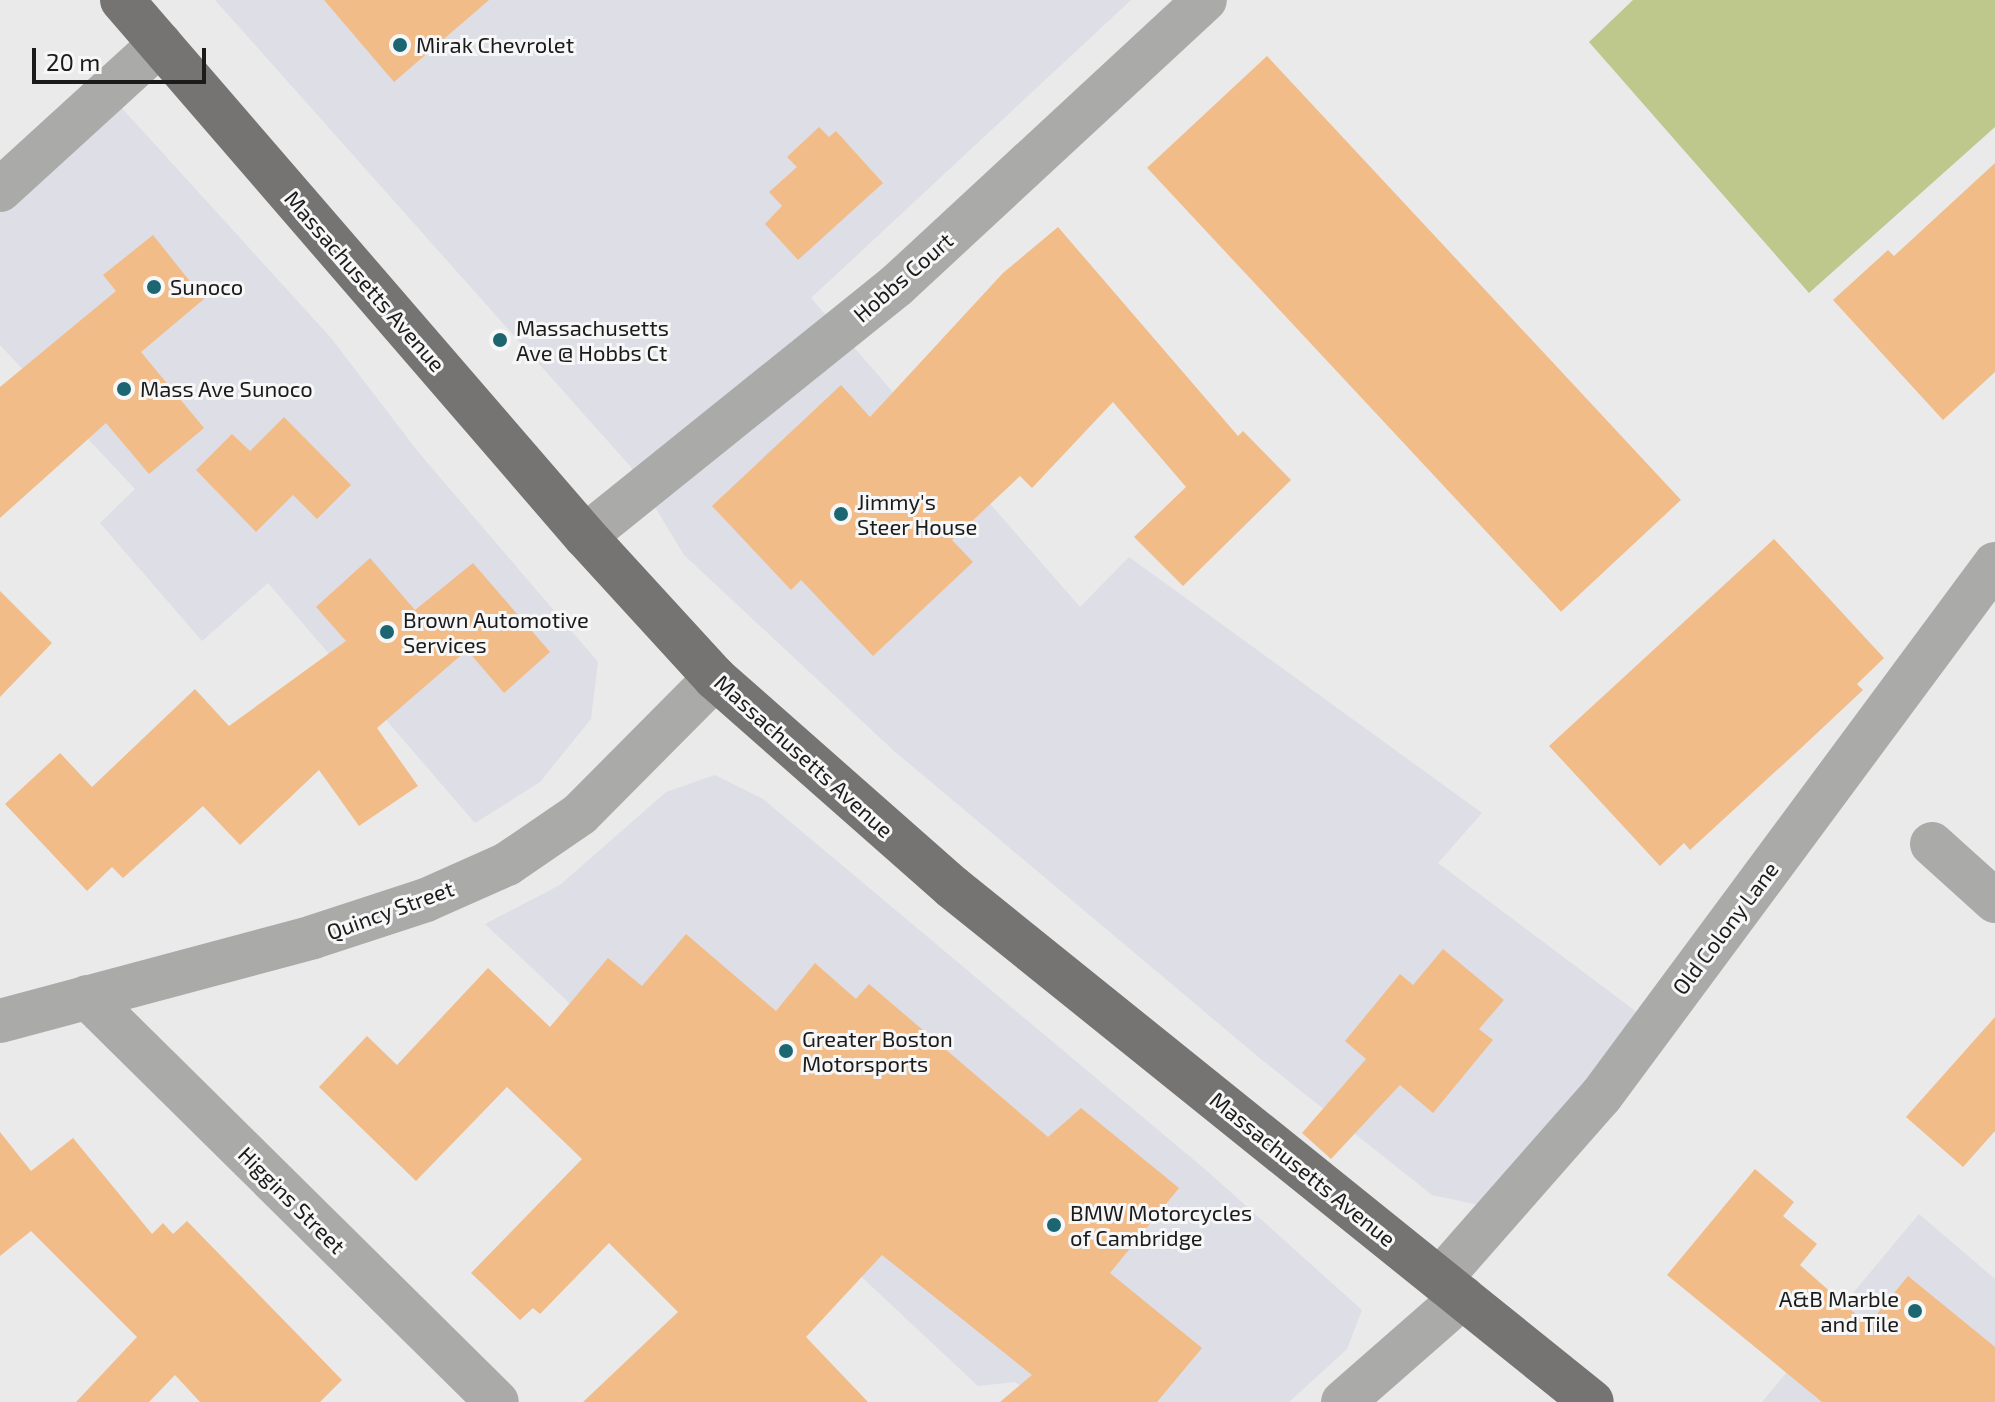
<!DOCTYPE html>
<html>
<head>
<meta charset="utf-8">
<style>
	body { margin:0 }
	#map { position:relative; width:1995px; height:1402px; overflow:hidden; background:#eaeaeb; font-family:"Exo 2",sans-serif }
	div>[style] { position:absolute }
	[style*='--x'] { left:calc(var(--x)*1px); top:calc(var(--y)*1px); width:calc(var(--w)*1px); rotate:calc(var(--a)*1deg) }
	.built>* { inset:0; background:#dddee6 }
	.green>* { inset:0; background:#bec78c }
	.building>* { inset:0; background:#f2bc88; transform-origin:0 0 }
	.minor>* { height:44px; margin:-22px; padding:0 22px; transform-origin:22px; border-radius:22px; background:#aaaaa9 }
	.primary>* { height:44px; margin:-22px; padding:0 22px; transform-origin:22px; border-radius:22px; background:#757473 }
	.dots>* { width:22px; height:22px; translate:-50% -50%; box-sizing:border-box; border:4px solid #f7f7f8; border-radius:50% }
	span { translate:-50% -50%; white-space:nowrap; text-align:center; line-height:1.15; -webkit-text-stroke:6px #f7f7f8; paint-order:stroke }
	.poi-label { font-size:22px; color:#1b1b1b }
	.left { translate:0 -50%; text-align:left }
	.right { translate:-100% -50%; text-align:right }
	.street-label { font-size:22px; color:#1b1b1b }
	.scale { position:absolute; left:32px; top:48px; width:174px; height:36px; box-sizing:border-box; border:4px solid #1b1b1b; border-top:0; padding-left:10px; font-size:24px; line-height:28px; white-space:nowrap; color:#1b1b1b; -webkit-text-stroke:6px #f7f7f8; paint-order:stroke }
</style>
</head>
<body>
<div id="map">
	<div class="built">
		<div style="clip-path:polygon(215px 0,1131px 0,811px 298px,1080px 607px,1129px 557px,1482px 813px,1438px 863px,1646px 1019px,1479px 1205px,1432px 1195px,1262px 1060px,893px 750px,684px 555px,630px 466px)"></div>
		<div style="clip-path:polygon(99px 83px,331px 338px,419px 453px,598px 662px,591px 719px,540px 782px,475px 823px,268px 583px,202px 641px,100px 523px,135px 489px,0 345px,0 170px)"></div>
		<div style="clip-path:polygon(715px 775px,763px 799px,1207px 1171px,1362px 1310px,1347px 1349px,1289px 1402px,1042px 1402px,1015px 1382px,978px 1386px,485px 924px,560px 885px,666px 792px)"></div>
		<div style="clip-path:polygon(1919px 1214px,1995px 1279px,1995px 1402px,1762px 1402px)"></div>
	</div>
	<div class="green">
		<div style="clip-path:polygon(1633px 0,1995px 0,1995px 127px,1809px 293px,1589px 42px)"></div>
	</div>
	<div class="building">
		<div style="clip-path:polygon(324px 0,489px 0,394px 82px)"></div>
		<div style="left:1267px;top:56px;width:607px;height:164px;rotate:47deg"></div>
		<div style="clip-path:polygon(819px 127px,829px 137px,836px 131px,883px 183px,798px 260px,765px 224px,782px 206px,769px 192px,797px 167px,787px 157px)"></div>
		<div style="clip-path:polygon(1995px 163px,1995px 372px,1943px 420px,1833px 300px,1888px 250px,1894px 256px)"></div>
		<div style="clip-path:polygon(1058px 227px,1238px 436px,1243px 431px,1291px 480px,1183px 586px,1134px 537px,1186px 487px,1113px 402px,1032px 488px,1020px 476px,952px 540px,973px 562px,873px 656px,801px 580px,791px 590px,712px 506px,841px 385px,870px 417px,1003px 273px)"></div>
		<div style="clip-path:polygon(153px 235px,204px 299px,141px 352px,204px 428px,149px 474px,106px 423px,0 518px,0 387px,116px 291px,103px 275px)"></div>
		<div style="clip-path:polygon(284px 417px,351px 485px,317px 519px,293px 495px,256px 532px,196px 470px,232px 434px,250px 451px)"></div>
		<div style="clip-path:polygon(1774px 539px,1884px 658px,1857px 684px,1863px 690px,1800px 749px,1690px 850px,1684px 843px,1660px 866px,1549px 746px)"></div>
		<div style="clip-path:polygon(370px 558px,415px 610px,473px 563px,550px 652px,504px 693px,467px 650px,377px 728px,418px 786px,359px 826px,319px 770px,240px 845px,203px 806px,123px 878px,112px 867px,87px 891px,5px 804px,60px 753px,92px 787px,195px 689px,229px 726px,346px 641px,316px 607px)"></div>
		<div style="clip-path:polygon(0 591px,52px 643px,0 697px)"></div>
		<div style="clip-path:polygon(686px 934px,776px 1011px,815px 963px,856px 999px,869px 984px,1048px 1137px,1081px 1108px,1179px 1188px,1110px 1273px,1202px 1348px,1157px 1402px,1000px 1402px,1032px 1375px,882px 1255px,806px 1337px,868px 1402px,583px 1402px,678px 1312px,609px 1243px,540px 1314px,533px 1308px,520px 1320px,471px 1273px,582px 1159px,507px 1087px,416px 1181px,319px 1087px,367px 1036px,397px 1065px,488px 968px,550px 1027px,608px 958px,642px 986px)"></div>
		<div style="clip-path:polygon(1443px 949px,1504px 1000px,1479px 1029px,1493px 1040px,1433px 1113px,1400px 1085px,1331px 1159px,1302px 1133px,1366px 1059px,1345px 1041px,1400px 974px,1413px 985px)"></div>
		<div style="clip-path:polygon(1995px 1017px,1995px 1131px,1963px 1167px,1906px 1117px)"></div>
		<div style="clip-path:polygon(0 1132px,31px 1171px,73px 1138px,152px 1234px,163px 1223px,173px 1234px,187px 1221px,342px 1380px,320px 1402px,200px 1402px,175px 1375px,149px 1402px,76px 1402px,137px 1337px,31px 1231px,0 1256px)"></div>
		<div style="clip-path:polygon(1755px 1169px,1794px 1202px,1783px 1216px,1817px 1244px,1800px 1265px,1868px 1325px,1908px 1276px,1995px 1347px,1995px 1402px,1822px 1402px,1667px 1275px)"></div>
	</div>
	<div class="minor">
		<div style="--x:0;--y:190;--w:217;--a:-42.4"></div>
		<div style="--x:585;--y:536;--w:399;--a:-38.8"></div>
		<div style="--x:896;--y:286;--w:421;--a:-42.8"></div>
		<div style="--x:1932;--y:844;--w:85;--a:42.1"></div>
		<div style="--x:87;--y:997;--w:576;--a:44.65"></div>
		<div style="--x:0;--y:1021;--w:324;--a:-15"></div>
		<div style="--x:313;--y:937;--w:119;--a:-18.1"></div>
		<div style="--x:426;--y:900;--w:89;--a:-24"></div>
		<div style="--x:507;--y:864;--w:88;--a:-34.4"></div>
		<div style="--x:580;--y:814;--w:192;--a:-45.2"></div>
		<div style="--x:1440;--y:1279;--w:244;--a:-48.7"></div>
		<div style="--x:1601;--y:1096;--w:662;--a:-53.48"></div>
		<div style="--x:1343;--y:1402;--w:159;--a:-41.2"></div>
	</div>
	<div class="primary">
		<div style="--x:122;--y:0;--w:708;--a:49.18"></div>
		<div style="--x:585;--y:536;--w:193;--a:47.5"></div>
		<div style="--x:715;--y:678;--w:316;--a:41.4"></div>
		<div style="--x:952;--y:887;--w:821;--a:38.82"></div>
	</div>
	<div class="dots">
		<div style="left:400px;top:45px;background:#1b6671"></div>
		<div style="left:154px;top:287px;background:#1b6671"></div>
		<div style="left:500px;top:340px;background:#1b6671"></div>
		<div style="left:124px;top:389px;background:#1b6671"></div>
		<div style="left:841px;top:514px;background:#1b6671"></div>
		<div style="left:387px;top:632px;background:#1b6671"></div>
		<div style="left:786px;top:1051px;background:#1b6671"></div>
		<div style="left:1054px;top:1225px;background:#1b6671"></div>
		<div style="left:1915px;top:1311px;background:#1b6671"></div>
	</div>
	<div class="poi-label">
		<span class="left" style="left:416px;top:45px">Mirak Chevrolet</span>
		<span class="left" style="left:170px;top:287px">Sunoco</span>
		<span class="left" style="left:516px;top:340px">Massachusetts<br>Ave @ Hobbs Ct</span>
		<span class="left" style="left:140px;top:389px">Mass Ave Sunoco</span>
		<span class="left" style="left:857px;top:514px">Jimmy's<br>Steer House</span>
		<span class="left" style="left:403px;top:632px">Brown Automotive<br>Services</span>
		<span class="left" style="left:802px;top:1051px">Greater Boston<br>Motorsports</span>
		<span class="left" style="left:1070px;top:1225px">BMW Motorcycles<br>of Cambridge</span>
		<span class="right" style="left:1899px;top:1311px">A&amp;B Marble<br>and Tile</span>
	</div>
	<div class="street-label">
		<span style="left:903px;top:277px;rotate:-41deg">Hobbs Court</span>
		<span style="left:365px;top:281px;rotate:49deg">Massachusetts Avenue</span>
		<span style="left:804px;top:756px;rotate:42deg">Massachusetts Avenue</span>
		<span style="left:390px;top:910px;rotate:-20deg">Quincy Street</span>
		<span style="left:1725px;top:928px;rotate:-53deg">Old Colony Lane</span>
		<span style="left:1303px;top:1169px;rotate:39deg">Massachusetts Avenue</span>
		<span style="left:292px;top:1200px;rotate:45deg">Higgins Street</span>
	</div>
	<div class="scale">20 m</div>
</div>
</body>
</html>
